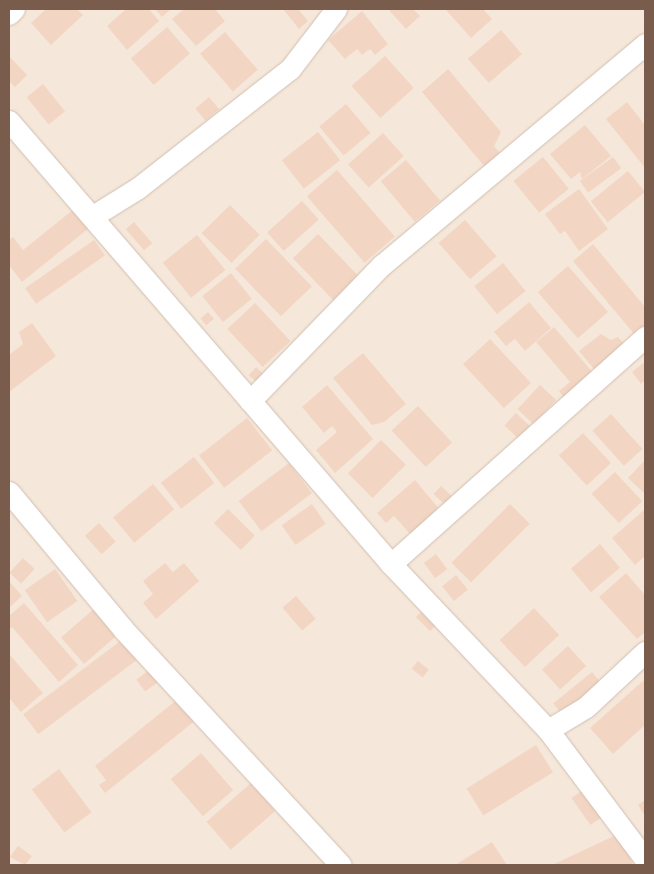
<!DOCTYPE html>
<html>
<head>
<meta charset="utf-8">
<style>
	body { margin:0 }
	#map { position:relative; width:654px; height:874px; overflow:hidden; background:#fdf6ec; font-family:Montserrat,sans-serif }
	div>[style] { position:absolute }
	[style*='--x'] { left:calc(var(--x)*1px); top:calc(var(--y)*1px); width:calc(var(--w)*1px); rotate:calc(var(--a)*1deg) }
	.residential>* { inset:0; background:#f5e8da; transform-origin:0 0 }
	.building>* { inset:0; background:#f3d5c3; transform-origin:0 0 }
	.roads { filter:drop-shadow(0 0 1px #d1beb0) drop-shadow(0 0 1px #d1beb0) }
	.minor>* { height:21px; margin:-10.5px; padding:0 10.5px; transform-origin:10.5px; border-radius:10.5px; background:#fff }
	span { translate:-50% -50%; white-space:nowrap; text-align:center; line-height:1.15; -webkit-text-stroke:4.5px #fffaf3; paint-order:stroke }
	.frame { position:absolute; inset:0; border:10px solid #7a5c4d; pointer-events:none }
</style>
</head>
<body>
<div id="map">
	<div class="residential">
		<div style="left:9px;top:9px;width:636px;height:856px"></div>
	</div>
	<div class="building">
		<div style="clip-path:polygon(46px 9px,77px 9px,83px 15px,51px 45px,31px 23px)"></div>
		<div style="clip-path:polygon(126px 9px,149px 9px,159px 21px,127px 50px,107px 26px)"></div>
		<div style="clip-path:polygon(155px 9px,171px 9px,162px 17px)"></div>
		<div style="clip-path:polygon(184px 9px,215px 9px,225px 21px,196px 46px,172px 19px)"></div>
		<div style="clip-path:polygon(283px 9px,298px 9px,308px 21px,299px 29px)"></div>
		<div style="clip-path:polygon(388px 9px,413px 9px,420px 16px,406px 29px)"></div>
		<div style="clip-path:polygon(483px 9px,492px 19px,471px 38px,446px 10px)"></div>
		<div style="clip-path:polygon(362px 11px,388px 44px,375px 55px,370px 49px,362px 55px,357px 49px,345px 59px,328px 40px)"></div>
		<div style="left:167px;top:27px;width:35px;height:48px;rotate:49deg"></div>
		<div style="left:501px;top:30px;width:32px;height:44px;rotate:49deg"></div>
		<div style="left:225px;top:32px;width:50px;height:33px;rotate:49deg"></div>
		<div style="clip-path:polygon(9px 56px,27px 75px,15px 87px,9px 81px)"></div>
		<div style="left:385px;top:56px;width:43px;height:45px;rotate:48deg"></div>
		<div style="clip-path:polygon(448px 69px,501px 132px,494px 146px,501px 154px,485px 167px,422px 92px)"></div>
		<div style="left:43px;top:84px;width:35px;height:21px;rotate:51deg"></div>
		<div style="left:209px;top:97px;width:16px;height:18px;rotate:50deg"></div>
		<div style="clip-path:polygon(627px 102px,645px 125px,645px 168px,606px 119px)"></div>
		<div style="left:346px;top:104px;width:38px;height:35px;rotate:50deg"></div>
		<div style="clip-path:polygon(585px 125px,611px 156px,582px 179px,580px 172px,571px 179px,550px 154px)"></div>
		<div style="left:318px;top:132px;width:36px;height:46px;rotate:52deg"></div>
		<div style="left:383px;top:133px;width:31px;height:47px;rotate:48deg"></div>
		<div style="left:543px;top:157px;width:41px;height:38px;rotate:51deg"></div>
		<div style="left:613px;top:157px;width:14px;height:41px;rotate:54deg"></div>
		<div style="left:406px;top:160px;width:53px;height:33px;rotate:50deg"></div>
		<div style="left:337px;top:170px;width:88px;height:40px;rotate:49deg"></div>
		<div style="left:628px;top:171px;width:27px;height:48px;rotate:51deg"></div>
		<div style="clip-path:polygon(579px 189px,608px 229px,579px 251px,565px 231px,560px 234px,545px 214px)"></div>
		<div style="left:302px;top:201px;width:25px;height:47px;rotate:48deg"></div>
		<div style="left:230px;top:205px;width:42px;height:40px;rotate:45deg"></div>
		<div style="clip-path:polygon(74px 209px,89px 228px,22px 282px,9px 265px,9px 240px,13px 237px,23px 250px)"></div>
		<div style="left:465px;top:220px;width:48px;height:35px;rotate:49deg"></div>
		<div style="left:134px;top:222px;width:28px;height:11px;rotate:49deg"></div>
		<div style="left:318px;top:234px;width:59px;height:35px;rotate:46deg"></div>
		<div style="left:197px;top:235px;width:45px;height:44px;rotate:51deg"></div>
		<div style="left:266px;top:239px;width:66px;height:43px;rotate:46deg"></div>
		<div style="left:94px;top:240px;width:19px;height:84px;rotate:55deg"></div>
		<div style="clip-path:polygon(593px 244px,645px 307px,645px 326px,635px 335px,573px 261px)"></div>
		<div style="left:503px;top:263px;width:36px;height:37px;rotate:51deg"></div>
		<div style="left:568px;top:266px;width:61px;height:40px;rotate:49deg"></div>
		<div style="left:231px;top:273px;width:33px;height:37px;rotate:51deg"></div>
		<div style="clip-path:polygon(529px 302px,551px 328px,525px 351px,515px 339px,506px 346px,494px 332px)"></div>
		<div style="left:255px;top:303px;width:52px;height:38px;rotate:47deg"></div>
		<div style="left:208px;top:312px;width:9px;height:10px;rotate:49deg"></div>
		<div style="clip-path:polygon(32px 323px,56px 356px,9px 392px,9px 355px,23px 344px,19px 332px)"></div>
		<div style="clip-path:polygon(554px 327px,594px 374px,565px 399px,559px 391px,570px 382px,536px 342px)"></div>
		<div style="clip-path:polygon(601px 334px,611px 340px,618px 337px,625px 345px,594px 369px,579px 351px)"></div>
		<div style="left:490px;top:339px;width:60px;height:37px;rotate:47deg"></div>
		<div style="clip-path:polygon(363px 353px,406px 404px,384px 422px,372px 425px,333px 378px)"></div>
		<div style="clip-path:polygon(645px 362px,645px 380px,641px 384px,632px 372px)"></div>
		<div style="left:256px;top:367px;width:13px;height:11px;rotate:42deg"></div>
		<div style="clip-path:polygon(327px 385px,373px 439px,335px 473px,316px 450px,337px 432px,332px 426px,324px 433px,302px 407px)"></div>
		<div style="left:540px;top:385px;width:22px;height:33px;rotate:43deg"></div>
		<div style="left:418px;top:406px;width:50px;height:36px;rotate:47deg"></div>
		<div style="left:516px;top:413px;width:19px;height:17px;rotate:43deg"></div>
		<div style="left:611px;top:414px;width:47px;height:25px;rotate:48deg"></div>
		<div style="left:247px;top:418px;width:41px;height:61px;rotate:52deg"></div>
		<div style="left:583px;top:433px;width:41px;height:33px;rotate:47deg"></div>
		<div style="left:381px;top:440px;width:35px;height:47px;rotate:45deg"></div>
		<div style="left:194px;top:457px;width:33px;height:42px;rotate:52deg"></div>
		<div style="clip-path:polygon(645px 460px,645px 494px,628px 478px)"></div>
		<div style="left:289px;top:463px;width:38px;height:63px;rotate:53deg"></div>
		<div style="left:615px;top:472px;width:40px;height:32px;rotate:47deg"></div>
		<div style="clip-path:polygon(415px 480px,440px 510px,411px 535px,394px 516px,386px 523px,377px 513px)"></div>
		<div style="left:153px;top:484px;width:33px;height:52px;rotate:50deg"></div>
		<div style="left:441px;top:486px;width:18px;height:11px;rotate:43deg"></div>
		<div style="left:312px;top:504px;width:24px;height:37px;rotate:55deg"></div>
		<div style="left:510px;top:504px;width:28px;height:83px;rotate:45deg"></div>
		<div style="left:228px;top:509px;width:38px;height:20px;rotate:45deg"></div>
		<div style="clip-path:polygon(645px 509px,645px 556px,635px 565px,612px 538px)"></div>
		<div style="left:99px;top:523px;width:25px;height:19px;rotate:48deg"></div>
		<div style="left:600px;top:544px;width:31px;height:38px;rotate:50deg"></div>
		<div style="left:436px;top:554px;width:19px;height:15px;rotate:54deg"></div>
		<div style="left:23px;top:558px;width:16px;height:20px;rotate:43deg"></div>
		<div style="clip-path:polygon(165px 563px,173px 572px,184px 563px,199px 581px,156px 619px,143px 603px,153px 594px,143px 581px)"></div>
		<div style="left:55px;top:569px;width:39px;height:37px;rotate:55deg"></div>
		<div style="clip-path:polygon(626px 573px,645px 595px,645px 632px,637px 639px,599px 597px)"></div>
		<div style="left:456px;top:575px;width:19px;height:18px;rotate:51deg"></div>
		<div style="clip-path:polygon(9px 581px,22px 596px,9px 608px)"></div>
		<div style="left:296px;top:596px;width:30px;height:18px;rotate:49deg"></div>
		<div style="clip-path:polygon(24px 603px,78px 665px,59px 682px,12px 627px,9px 630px,9px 616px)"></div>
		<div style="left:95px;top:608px;width:35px;height:45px;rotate:49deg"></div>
		<div style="left:534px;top:608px;width:37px;height:47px;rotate:47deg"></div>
		<div style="left:423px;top:610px;width:20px;height:10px;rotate:45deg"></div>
		<div style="left:123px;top:639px;width:25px;height:125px;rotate:53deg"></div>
		<div style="left:568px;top:646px;width:27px;height:35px;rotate:48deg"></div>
		<div style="clip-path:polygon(9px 654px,43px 693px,21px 712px,9px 698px)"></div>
		<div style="left:418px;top:661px;width:14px;height:10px;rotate:39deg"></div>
		<div style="left:153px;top:667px;width:15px;height:21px;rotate:53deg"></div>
		<div style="left:592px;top:672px;width:13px;height:50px;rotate:51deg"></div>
		<div style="clip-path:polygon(645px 679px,645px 725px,613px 754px,590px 728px)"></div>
		<div style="clip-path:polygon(179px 698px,196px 720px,105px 793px,99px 785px,106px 780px,95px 766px)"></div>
		<div style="left:536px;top:745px;width:32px;height:82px;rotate:58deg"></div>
		<div style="left:201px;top:753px;width:49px;height:40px;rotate:49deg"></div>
		<div style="left:59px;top:769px;width:54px;height:34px;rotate:53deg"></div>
		<div style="left:251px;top:783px;width:37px;height:59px;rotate:49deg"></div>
		<div style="left:583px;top:790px;width:33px;height:14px;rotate:55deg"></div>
		<div style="clip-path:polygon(645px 800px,645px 816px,638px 805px)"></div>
		<div style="clip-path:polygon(616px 835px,620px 835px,633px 865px,552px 865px)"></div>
		<div style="clip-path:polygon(492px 842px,507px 865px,455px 865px)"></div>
		<div style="clip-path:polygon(18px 846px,32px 856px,25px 865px,10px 857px)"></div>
	</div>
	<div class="roads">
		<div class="minor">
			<div style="--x:9;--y:14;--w:7;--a:-45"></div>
			<div style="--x:9;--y:121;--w:585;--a:49.23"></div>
			<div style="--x:391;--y:564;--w:228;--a:46.6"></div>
			<div style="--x:548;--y:730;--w:161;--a:53.1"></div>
			<div style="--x:93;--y:216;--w:53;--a:-31.9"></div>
			<div style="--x:138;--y:188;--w:193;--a:-38.1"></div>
			<div style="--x:290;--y:69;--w:76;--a:-52.5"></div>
			<div style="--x:250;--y:401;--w:190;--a:-45.9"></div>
			<div style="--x:382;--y:265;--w:344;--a:-40"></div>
			<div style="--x:9;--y:492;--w:178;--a:50.2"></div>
			<div style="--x:123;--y:629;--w:321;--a:47.3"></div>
			<div style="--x:391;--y:564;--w:341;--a:-41.8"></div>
			<div style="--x:548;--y:730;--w:44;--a:-31.2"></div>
			<div style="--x:586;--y:707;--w:81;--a:-43"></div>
		</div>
	</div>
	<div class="frame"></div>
</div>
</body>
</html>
